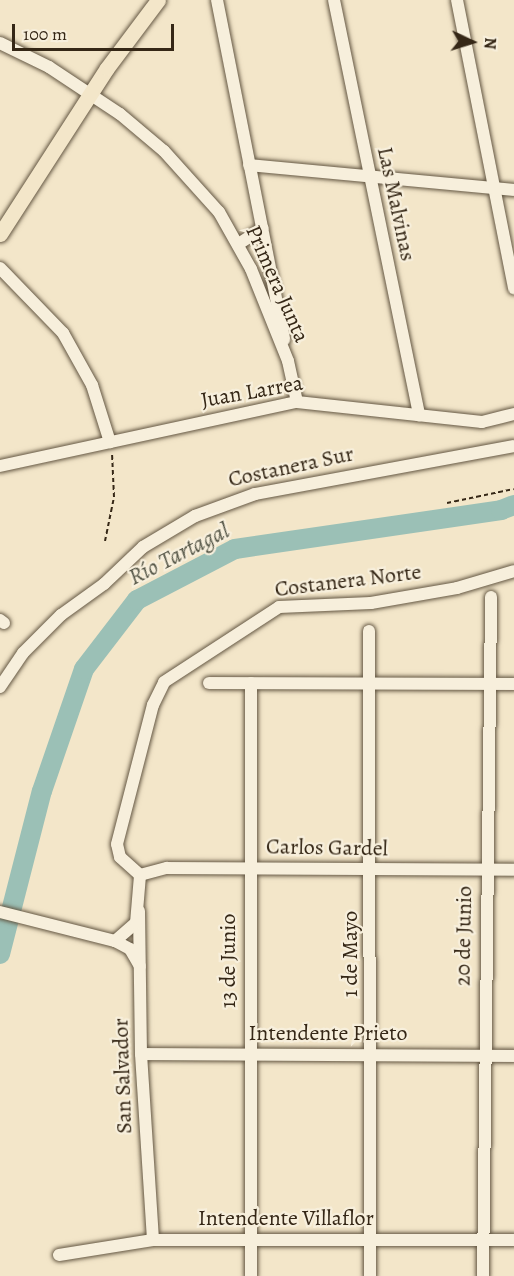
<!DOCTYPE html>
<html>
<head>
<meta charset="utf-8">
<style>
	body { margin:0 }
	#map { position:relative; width:514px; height:1276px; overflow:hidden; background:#f3e6c9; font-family:Alegreya,serif }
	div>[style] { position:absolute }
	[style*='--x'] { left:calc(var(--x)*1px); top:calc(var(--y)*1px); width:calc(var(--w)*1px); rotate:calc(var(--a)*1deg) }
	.river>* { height:20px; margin:-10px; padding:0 10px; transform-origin:10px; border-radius:10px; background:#9bc0b6 }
	.path>* { height:2px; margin-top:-1px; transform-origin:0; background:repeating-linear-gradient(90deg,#352716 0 4.5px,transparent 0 7.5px) }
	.roads { filter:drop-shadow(0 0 2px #645743) drop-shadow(0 0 2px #645743) }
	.minor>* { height:12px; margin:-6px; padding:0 6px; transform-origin:6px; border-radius:6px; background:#f7efdc }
	.major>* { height:15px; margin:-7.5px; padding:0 7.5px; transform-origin:7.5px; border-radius:7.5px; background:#f3e6c9 }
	span { translate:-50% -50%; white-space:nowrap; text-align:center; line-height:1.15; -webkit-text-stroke:4.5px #f7efdc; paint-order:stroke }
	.street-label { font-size:22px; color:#352716 }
	.water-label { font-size:24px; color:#545546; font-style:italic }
	.north { position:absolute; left:442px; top:12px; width:60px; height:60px; -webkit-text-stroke:4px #f7efdc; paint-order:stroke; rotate:94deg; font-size:16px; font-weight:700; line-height:24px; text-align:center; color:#352716 }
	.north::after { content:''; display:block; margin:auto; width:21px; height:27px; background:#352716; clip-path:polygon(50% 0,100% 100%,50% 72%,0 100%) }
	.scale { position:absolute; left:12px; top:24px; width:162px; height:27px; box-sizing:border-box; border:3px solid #352716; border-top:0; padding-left:8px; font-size:18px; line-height:21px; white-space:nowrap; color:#352716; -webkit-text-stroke:4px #f7efdc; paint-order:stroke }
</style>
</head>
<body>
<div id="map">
	<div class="river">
		<div style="--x:0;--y:954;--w:168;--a:-75.6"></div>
		<div style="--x:42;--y:791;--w:129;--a:-71"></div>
		<div style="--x:84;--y:669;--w:87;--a:-52.5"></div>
		<div style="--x:137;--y:600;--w:110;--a:-27.5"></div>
		<div style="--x:235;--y:549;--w:269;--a:-8.3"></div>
		<div style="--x:501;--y:510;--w:14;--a:-21"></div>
	</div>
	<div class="path">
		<div style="--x:447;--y:503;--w:68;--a:-11.8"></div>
		<div style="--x:105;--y:541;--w:45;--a:-78.4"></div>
		<div style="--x:114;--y:497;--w:44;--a:-92.6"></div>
	</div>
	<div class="roads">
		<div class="minor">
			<div style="--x:217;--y:0;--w:346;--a:78.8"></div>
			<div style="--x:334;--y:0;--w:424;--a:78.4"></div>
			<div style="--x:457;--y:0;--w:294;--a:78.8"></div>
			<div style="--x:0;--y:43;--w:55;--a:26.1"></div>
			<div style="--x:49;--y:67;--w:85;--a:33.5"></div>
			<div style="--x:120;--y:114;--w:57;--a:40.1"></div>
			<div style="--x:164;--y:151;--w:82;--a:48"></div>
			<div style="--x:219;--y:212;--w:65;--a:60.7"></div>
			<div style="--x:251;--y:269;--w:99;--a:68.1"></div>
			<div style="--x:288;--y:361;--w:42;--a:77.6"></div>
			<div style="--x:249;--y:165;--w:266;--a:5.4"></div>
			<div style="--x:240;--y:243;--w:27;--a:-33"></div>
			<div style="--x:0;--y:268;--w:91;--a:45.9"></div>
			<div style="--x:63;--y:333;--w:60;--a:60.9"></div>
			<div style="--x:92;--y:385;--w:60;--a:72.5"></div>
			<div style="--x:0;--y:466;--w:304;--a:-12.2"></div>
			<div style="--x:297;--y:402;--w:186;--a:6.2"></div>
			<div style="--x:482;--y:422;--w:33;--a:-14"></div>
			<div style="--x:0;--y:620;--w:5;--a:37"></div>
			<div style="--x:369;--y:631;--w:645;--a:89.91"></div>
			<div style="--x:209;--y:683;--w:305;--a:0.2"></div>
			<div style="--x:251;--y:683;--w:593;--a:90"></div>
			<div style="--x:0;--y:687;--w:41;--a:-55.9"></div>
			<div style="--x:23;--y:653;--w:54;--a:-45"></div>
			<div style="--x:61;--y:615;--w:53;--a:-35.8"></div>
			<div style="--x:104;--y:584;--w:54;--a:-43.5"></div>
			<div style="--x:143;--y:547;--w:61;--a:-30.8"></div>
			<div style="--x:195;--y:516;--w:64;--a:-20.1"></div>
			<div style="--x:255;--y:494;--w:263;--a:-10.5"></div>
			<div style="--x:140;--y:875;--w:27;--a:-138"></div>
			<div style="--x:120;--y:857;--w:13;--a:-103"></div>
			<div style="--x:117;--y:844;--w:144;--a:-75.5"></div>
			<div style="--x:153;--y:705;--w:25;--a:-64"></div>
			<div style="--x:164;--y:682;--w:137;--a:-33.1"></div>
			<div style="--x:279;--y:607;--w:92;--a:-2.5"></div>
			<div style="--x:371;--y:603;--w:87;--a:-9.9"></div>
			<div style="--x:457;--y:588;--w:59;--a:-16.6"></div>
			<div style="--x:140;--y:875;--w:28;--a:-15"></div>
			<div style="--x:167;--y:868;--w:347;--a:0.3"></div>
			<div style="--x:139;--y:911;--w:143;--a:89.2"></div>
			<div style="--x:141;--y:1054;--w:186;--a:86.3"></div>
			<div style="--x:0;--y:912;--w:119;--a:14.2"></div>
			<div style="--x:115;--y:941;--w:17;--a:28"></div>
			<div style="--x:130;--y:949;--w:20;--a:60"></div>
			<div style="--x:115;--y:941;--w:28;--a:-41"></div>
			<div style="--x:136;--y:923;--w:48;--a:-85.2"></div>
			<div style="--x:141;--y:1054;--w:373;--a:0.3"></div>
			<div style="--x:59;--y:1255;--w:95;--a:-9.1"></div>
			<div style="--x:153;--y:1240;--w:361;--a:0"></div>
			<div style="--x:483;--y:1276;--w:679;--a:-89.32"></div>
		</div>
		<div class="major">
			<div style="--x:0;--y:234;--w:197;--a:-57.2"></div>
			<div style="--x:107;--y:68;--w:85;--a:-53.1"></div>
		</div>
	</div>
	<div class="street-label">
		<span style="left:396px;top:204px;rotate:78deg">Las Malvinas</span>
		<span style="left:277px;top:284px;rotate:66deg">Primera Junta</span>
		<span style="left:252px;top:392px;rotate:-10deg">Juan Larrea</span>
		<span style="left:291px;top:467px;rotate:-12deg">Costanera Sur</span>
		<span style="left:348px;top:581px;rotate:-7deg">Costanera Norte</span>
		<span style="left:327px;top:848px;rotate:1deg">Carlos Gardel</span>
		<span style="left:464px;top:936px;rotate:-89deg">20 de Junio</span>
		<span style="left:351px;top:954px;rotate:-90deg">1 de Mayo</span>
		<span style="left:229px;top:961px;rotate:-90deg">13 de Junio</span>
		<span style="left:328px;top:1034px">Intendente Prieto</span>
		<span style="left:123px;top:1076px;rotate:-92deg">San Salvador</span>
		<span style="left:286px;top:1219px">Intendente Villaflor</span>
	</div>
	<div class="water-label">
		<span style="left:179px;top:554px;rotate:-27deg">Río Tartagal</span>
	</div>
	<div class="north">N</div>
	<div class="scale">100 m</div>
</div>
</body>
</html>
